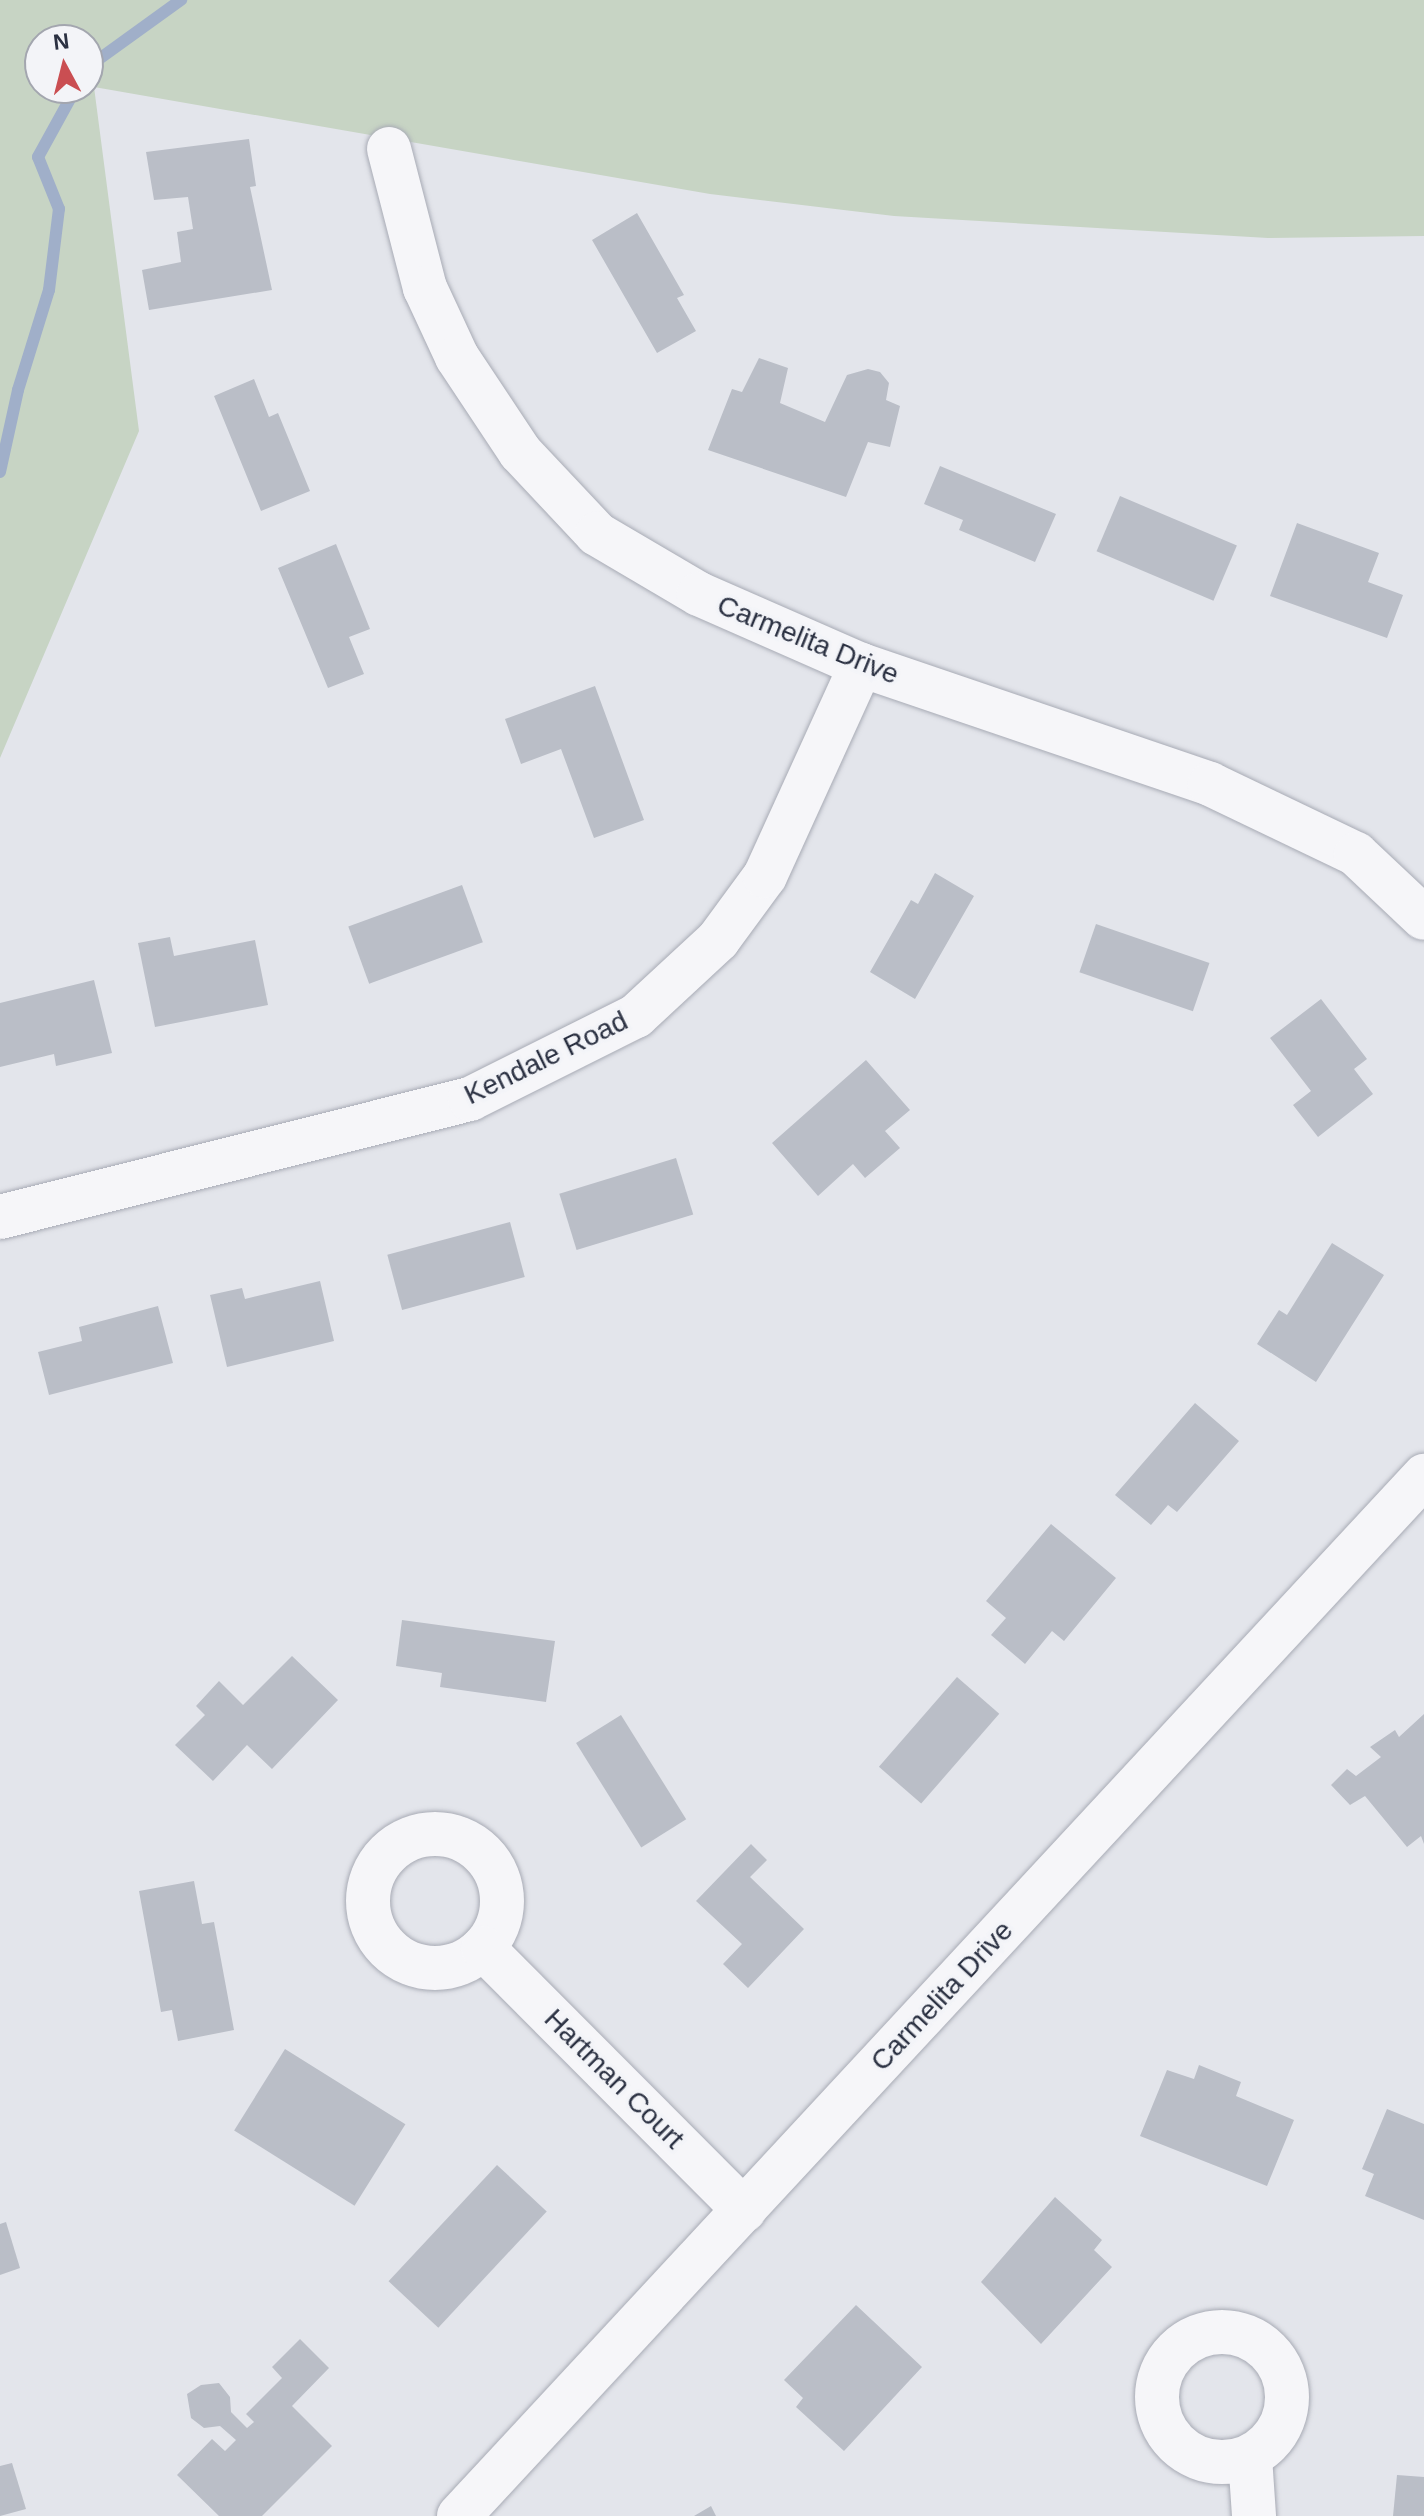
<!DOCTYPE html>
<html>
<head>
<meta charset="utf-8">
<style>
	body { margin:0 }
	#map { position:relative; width:1424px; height:2516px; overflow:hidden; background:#e3e5eb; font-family:Helvetica,sans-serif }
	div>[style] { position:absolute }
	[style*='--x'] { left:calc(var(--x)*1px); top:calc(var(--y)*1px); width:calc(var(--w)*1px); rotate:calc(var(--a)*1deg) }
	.green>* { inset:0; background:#c7d4c4 }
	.stream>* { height:12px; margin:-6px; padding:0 6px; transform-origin:6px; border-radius:6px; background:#a0afc9 }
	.building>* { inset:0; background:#babec7; transform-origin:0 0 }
	.roads { filter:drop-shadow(0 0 2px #a8abb5) drop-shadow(0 0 2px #a8abb5) }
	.minor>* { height:44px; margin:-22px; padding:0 22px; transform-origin:22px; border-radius:22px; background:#f6f6f9 }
	.minor>.ring { margin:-22px; padding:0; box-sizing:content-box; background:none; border:44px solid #f6f6f9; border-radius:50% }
	span { translate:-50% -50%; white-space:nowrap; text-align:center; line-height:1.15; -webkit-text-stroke:7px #f3f4f8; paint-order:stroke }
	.street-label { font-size:28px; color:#2b3142 }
	.north { position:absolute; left:24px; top:24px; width:80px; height:80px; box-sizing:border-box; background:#f3f4f8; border:2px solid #a3a6af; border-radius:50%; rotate:353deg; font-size:22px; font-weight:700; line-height:32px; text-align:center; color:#2b3142 }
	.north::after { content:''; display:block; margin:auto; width:28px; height:36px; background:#ca4e52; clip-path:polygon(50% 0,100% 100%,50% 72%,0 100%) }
</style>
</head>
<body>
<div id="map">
	<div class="green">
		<div style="clip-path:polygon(evenodd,0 0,1424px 0,1424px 236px,1268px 238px,894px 216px,710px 194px,94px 87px,139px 431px,0 758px,0 0,40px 40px,88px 40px,88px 88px,40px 88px,40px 40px)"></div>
	</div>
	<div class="stream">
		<div style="--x:88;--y:67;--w:115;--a:-35.8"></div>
		<div style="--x:0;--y:472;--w:84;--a:-77.6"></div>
		<div style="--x:18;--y:390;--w:105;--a:-72.8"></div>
		<div style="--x:49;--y:290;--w:82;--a:-83"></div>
		<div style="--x:59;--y:209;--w:56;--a:-112"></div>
		<div style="--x:38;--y:157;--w:79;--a:-61.2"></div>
	</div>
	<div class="building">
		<div style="clip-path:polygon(249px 139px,256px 186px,250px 187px,272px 290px,149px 310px,142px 270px,181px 262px,177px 232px,193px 229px,188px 197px,154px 200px,146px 152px)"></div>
		<div style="clip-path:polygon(637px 213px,684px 295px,677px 298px,696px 331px,657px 353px,592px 240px)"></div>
		<div style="clip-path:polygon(759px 358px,788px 368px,780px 403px,825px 422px,847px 375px,868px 369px,880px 372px,889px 383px,886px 400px,900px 406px,890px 447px,868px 442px,846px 497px,708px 450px,732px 389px,742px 392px)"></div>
		<div style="clip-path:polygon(254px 379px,269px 417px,278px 413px,310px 491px,261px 511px,214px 396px)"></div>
		<div style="clip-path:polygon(940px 466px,1056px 514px,1035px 562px,959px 530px,963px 520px,924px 504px)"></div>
		<div style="left:1120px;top:496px;width:127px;height:60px;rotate:23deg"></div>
		<div style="clip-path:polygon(1297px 523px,1379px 553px,1368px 582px,1403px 595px,1387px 638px,1270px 596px)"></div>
		<div style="clip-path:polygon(336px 544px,370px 629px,349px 637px,364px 674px,328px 688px,278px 568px)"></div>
		<div style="clip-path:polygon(595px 686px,644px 820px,594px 838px,561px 749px,521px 764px,505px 719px)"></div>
		<div style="clip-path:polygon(935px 873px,974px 896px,915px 999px,870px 972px,911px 900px,918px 904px)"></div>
		<div style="left:462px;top:885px;width:61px;height:121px;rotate:70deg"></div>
		<div style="left:1096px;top:924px;width:120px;height:51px;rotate:19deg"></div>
		<div style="clip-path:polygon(170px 937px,174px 956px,255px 940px,268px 1005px,155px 1027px,138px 943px)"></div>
		<div style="clip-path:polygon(94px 980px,112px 1053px,56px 1066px,54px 1054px,0 1067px,0 1003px)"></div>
		<div style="clip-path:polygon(1321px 999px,1367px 1059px,1354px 1069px,1373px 1094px,1318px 1137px,1293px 1105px,1311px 1091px,1270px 1038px)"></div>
		<div style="clip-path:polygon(866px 1060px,910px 1110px,885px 1131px,900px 1148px,865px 1178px,853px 1164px,818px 1196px,772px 1143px)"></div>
		<div style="left:676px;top:1158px;width:59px;height:122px;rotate:73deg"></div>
		<div style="left:510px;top:1222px;width:57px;height:127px;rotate:75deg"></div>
		<div style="clip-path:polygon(1332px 1243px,1384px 1275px,1316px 1382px,1257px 1344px,1279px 1310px,1287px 1315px)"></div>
		<div style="clip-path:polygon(320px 1281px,334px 1341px,227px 1367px,210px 1295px,242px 1288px,245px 1299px)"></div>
		<div style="clip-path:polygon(158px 1306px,173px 1363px,49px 1395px,38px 1352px,82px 1341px,79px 1327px)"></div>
		<div style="clip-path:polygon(1195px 1403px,1239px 1441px,1177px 1512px,1168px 1505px,1151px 1525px,1115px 1495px)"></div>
		<div style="clip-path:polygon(1051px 1524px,1116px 1578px,1064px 1641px,1052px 1631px,1025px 1664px,991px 1635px,1006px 1618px,986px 1601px)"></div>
		<div style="clip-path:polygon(402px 1620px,555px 1641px,546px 1702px,440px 1687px,442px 1673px,396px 1666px)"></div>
		<div style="clip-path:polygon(292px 1656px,338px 1700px,272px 1769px,247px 1745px,213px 1781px,175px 1745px,205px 1715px,196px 1706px,219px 1681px,243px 1705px)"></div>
		<div style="left:957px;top:1677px;width:56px;height:119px;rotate:41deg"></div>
		<div style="clip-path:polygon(1424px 1714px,1424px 1844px,1421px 1836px,1407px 1847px,1365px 1796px,1350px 1805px,1331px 1785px,1347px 1769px,1356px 1776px,1381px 1757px,1370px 1747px,1395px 1730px,1399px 1737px)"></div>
		<div style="left:621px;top:1715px;width:123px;height:53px;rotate:58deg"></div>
		<div style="clip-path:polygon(751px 1844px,767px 1860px,750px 1877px,804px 1929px,748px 1988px,723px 1964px,742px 1944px,696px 1901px)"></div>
		<div style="clip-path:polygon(194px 1881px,202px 1924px,214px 1922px,234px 2030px,178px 2041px,172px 2010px,161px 2012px,139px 1891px)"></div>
		<div style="left:285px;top:2049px;width:142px;height:96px;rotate:32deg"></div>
		<div style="clip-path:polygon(1199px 2065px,1241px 2082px,1236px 2096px,1294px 2120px,1267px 2186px,1140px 2136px,1167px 2070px,1194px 2079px)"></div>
		<div style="clip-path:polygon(1387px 2109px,1424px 2124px,1424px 2220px,1365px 2196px,1374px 2174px,1362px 2169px)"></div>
		<div style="left:497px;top:2165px;width:68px;height:159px;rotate:43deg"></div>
		<div style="clip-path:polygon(1055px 2197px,1102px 2240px,1094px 2250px,1112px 2267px,1041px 2344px,981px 2282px)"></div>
		<div style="clip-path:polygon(6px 2222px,20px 2268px,0 2275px,0 2224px)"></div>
		<div style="clip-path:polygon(856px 2305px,922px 2367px,844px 2451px,796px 2407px,803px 2398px,784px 2380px)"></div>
		<div style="clip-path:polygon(300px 2339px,329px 2368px,292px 2406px,332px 2446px,262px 2516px,219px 2516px,177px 2475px,212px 2439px,225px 2451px,236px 2440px,220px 2426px,204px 2428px,191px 2418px,187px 2394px,201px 2385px,219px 2383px,230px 2397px,231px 2412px,247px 2428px,254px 2422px,246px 2414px,282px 2378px,272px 2367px)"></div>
		<div style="clip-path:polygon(12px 2463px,26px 2509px,0 2516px,0 2466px)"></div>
		<div style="clip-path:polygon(1397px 2475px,1424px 2477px,1424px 2516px,1393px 2516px)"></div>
		<div style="clip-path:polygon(711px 2506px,716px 2516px,694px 2516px)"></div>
	</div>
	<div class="roads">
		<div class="minor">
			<div style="--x:389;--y:149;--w:144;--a:75.5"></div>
			<div style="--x:425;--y:288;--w:76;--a:65.1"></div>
			<div style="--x:457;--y:357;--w:114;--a:56.4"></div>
			<div style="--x:520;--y:452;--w:112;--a:46.8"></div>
			<div style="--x:597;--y:534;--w:118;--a:30.5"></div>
			<div style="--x:699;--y:594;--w:177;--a:23.7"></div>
			<div style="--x:861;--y:665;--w:369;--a:18.8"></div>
			<div style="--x:1210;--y:784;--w:162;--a:25.6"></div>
			<div style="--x:1356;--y:854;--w:93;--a:43.3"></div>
			<div style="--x:0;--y:1217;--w:485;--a:-14.1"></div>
			<div style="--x:470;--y:1099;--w:186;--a:-26.6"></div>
			<div style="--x:636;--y:1016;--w:112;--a:-42.8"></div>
			<div style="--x:718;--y:940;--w:79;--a:-53.7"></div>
			<div style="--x:765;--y:876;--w:232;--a:-65.5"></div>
			<div class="ring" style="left:368px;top:1834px;width:90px;height:90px"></div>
			<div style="--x:483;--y:1948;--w:370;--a:45.1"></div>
			<div class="ring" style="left:1157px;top:2332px;width:86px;height:86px"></div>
			<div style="--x:1250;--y:2457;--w:59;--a:86.1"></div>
			<div style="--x:459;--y:2516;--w:1419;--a:-47.14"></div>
		</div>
	</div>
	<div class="street-label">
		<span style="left:808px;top:640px;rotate:22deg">Carmelita Drive</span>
		<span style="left:546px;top:1058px;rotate:-26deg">Kendale Road</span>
		<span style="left:942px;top:1996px;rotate:-47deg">Carmelita Drive</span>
		<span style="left:614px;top:2079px;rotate:45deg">Hartman Court</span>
	</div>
	<div class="north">N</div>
</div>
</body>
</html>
